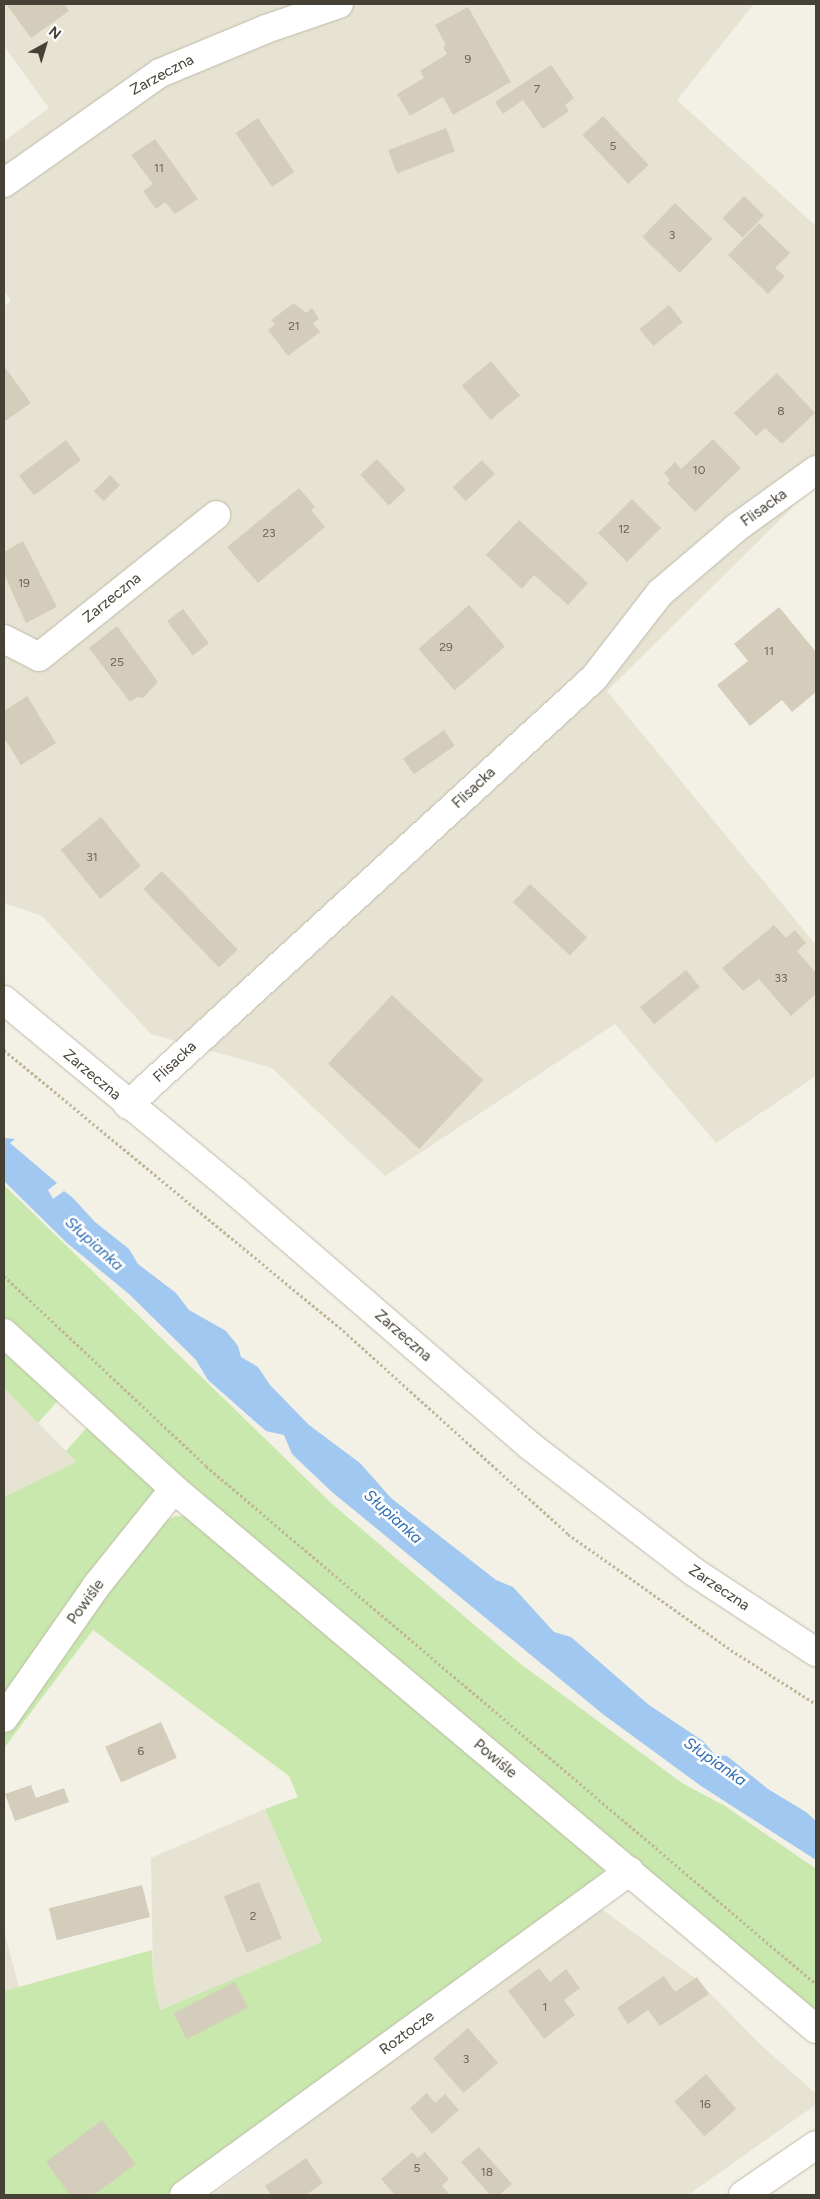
<!DOCTYPE html>
<html>
<head>
<meta charset="utf-8">
<style>
	body { margin:0 }
	#map { position:relative; width:820px; height:2199px; overflow:hidden; background:#f3f0e6; font-family:Figtree,sans-serif }
	div>[style] { position:absolute }
	[style*='--x'] { left:calc(var(--x)*1px); top:calc(var(--y)*1px); width:calc(var(--w)*1px); rotate:calc(var(--a)*1deg) }
	.residential>* { inset:0; background:#e7e3d3 }
	.green>* { inset:0; background:#c8e8ad }
	.water>* { inset:0; background:#a1c8f1 }
	.building>* { inset:0; background:#d5cdbb; transform-origin:0 0 }
	.path>* { height:3px; margin-top:-1.5px; transform-origin:0; background:repeating-linear-gradient(90deg,#c0b799 0 2.5px,transparent 0 5px) }
	.roads { filter:drop-shadow(0 0 1px #bfb9a8) drop-shadow(0 0 1px #bfb9a8) }
	.minor>* { height:28px; margin:-14px; padding:0 14px; transform-origin:14px; border-radius:14px; background:#fff }
	span { translate:-50% -50%; white-space:nowrap; text-align:center; line-height:1.15; -webkit-text-stroke:5px #fff; paint-order:stroke }
	.number-label { font-size:12px; color:#6a6456 }
	.number-label span { -webkit-text-stroke-width:0 }
	.street-label { font-size:15px; color:#464135 }
	.water-label { font-size:16px; color:#2d6db3; font-style:italic }
	.frame { position:absolute; inset:0; border:5px solid #464135; pointer-events:none }
	.north { position:absolute; left:20px; top:20px; width:50px; height:50px; -webkit-text-stroke:4px #fff; paint-order:stroke; rotate:39deg; font-size:14px; font-weight:700; line-height:20px; text-align:center; color:#464135 }
	.north::after { content:''; display:block; margin:auto; width:18px; height:22px; background:#464135; clip-path:polygon(50% 0,100% 100%,50% 72%,0 100%) }
</style>
</head>
<body>
<div id="map">
	<div class="residential">
		<div style="clip-path:polygon(4px 4px,754px 4px,677px 100px,816px 226px,816px 484px,607px 691px,816px 945px,816px 1076px,716px 1143px,615px 1024px,385px 1176px,272px 1068px,151px 1034px,42px 916px,4px 903px,4px 306px,11px 301px,4px 290px,4px 141px,49px 108px,4px 46px)"></div>
		<div style="clip-path:polygon(4px 1388px,77px 1462px,4px 1497px)"></div>
		<div style="clip-path:polygon(265px 1809px,322px 1943px,159px 2010px,153px 1979px,151px 1858px)"></div>
		<div style="clip-path:polygon(599px 1907px,696px 1979px,761px 2045px,816px 2094px,814px 2106px,688px 2195px,213px 2195px,453px 2012px)"></div>
		<div style="clip-path:polygon(4px 1931px,19px 1987px,4px 1991px)"></div>
	</div>
	<div class="green">
		<div style="clip-path:polygon(4px 1185px,331px 1503px,518px 1662px,682px 1783px,725px 1806px,816px 1869px,816px 2016px,549px 1794px,4px 1325px)"></div>
		<div style="clip-path:polygon(4px 1344px,62px 1396px,38px 1423px,4px 1388px)"></div>
		<div style="clip-path:polygon(90px 1424px,144px 1474px,158px 1495px,4px 1698px,4px 1497px,76px 1462px,66px 1451px)"></div>
		<div style="clip-path:polygon(176px 1516px,192px 1517px,606px 1864px,602px 1875px,577px 1901px,170px 2195px,4px 2195px,4px 1991px,152px 1950px,153px 1979px,160px 2010px,322px 1942px,265px 1809px,298px 1797px,289px 1776px,93px 1630px,4px 1748px,4px 1733px,66px 1647px,161px 1523px)"></div>
	</div>
	<div class="water">
		<div style="clip-path:polygon(4px 1138px,15px 1139px,10px 1143px,57px 1183px,48px 1190px,53px 1199px,64px 1191px,72px 1197px,95px 1222px,129px 1249px,138px 1264px,176px 1293px,189px 1310px,226px 1331px,238px 1346px,241px 1357px,258px 1367px,270px 1385px,309px 1425px,360px 1463px,391px 1498px,496px 1580px,513px 1587px,554px 1632px,571px 1637px,649px 1705px,703px 1741px,715px 1755px,727px 1756px,768px 1789px,806px 1812px,816px 1821px,816px 1860px,701px 1786px,604px 1715px,332px 1492px,292px 1454px,284px 1435px,266px 1431px,208px 1380px,196px 1360px,129px 1294px,67px 1243px,4px 1181px)"></div>
	</div>
	<div class="building">
		<div style="clip-path:polygon(6px 4px,64px 4px,69px 11px,31px 38px)"></div>
		<div style="clip-path:polygon(468px 7px,511px 82px,453px 115px,443px 97px,410px 116px,397px 94px,424px 78px,420px 71px,447px 54px,443px 47px,446px 45px,435px 25px)"></div>
		<div style="clip-path:polygon(551px 65px,574px 98px,565px 105px,569px 111px,543px 129px,523px 100px,503px 114px,495px 102px)"></div>
		<div style="left:603px;top:116px;width:67px;height:28px;rotate:47deg"></div>
		<div style="left:258px;top:118px;width:65px;height:27px;rotate:56deg"></div>
		<div style="left:446px;top:128px;width:25px;height:62px;rotate:69deg"></div>
		<div style="clip-path:polygon(155px 139px,198px 199px,175px 214px,165px 202px,156px 209px,143px 191px,153px 184px,131px 155px)"></div>
		<div style="left:744px;top:196px;width:28px;height:31px;rotate:44deg"></div>
		<div style="left:675px;top:203px;width:52px;height:47px;rotate:44deg"></div>
		<div style="clip-path:polygon(759px 223px,790px 253px,775px 268px,785px 276px,768px 294px,728px 255px)"></div>
		<div style="clip-path:polygon(294px 303px,306px 313px,312px 308px,319px 319px,313px 323px,320px 332px,288px 356px,268px 330px,275px 324px,271px 320px)"></div>
		<div style="left:669px;top:305px;width:22px;height:38px;rotate:51deg"></div>
		<div style="left:491px;top:361px;width:45px;height:38px;rotate:50deg"></div>
		<div style="clip-path:polygon(4px 366px,31px 403px,4px 422px)"></div>
		<div style="clip-path:polygon(777px 373px,815px 413px,782px 444px,765px 428px,756px 436px,734px 413px)"></div>
		<div style="clip-path:polygon(713px 439px,741px 468px,695px 512px,667px 483px,670px 480px,664px 473px,675px 462px,681px 469px)"></div>
		<div style="left:66px;top:440px;width:25px;height:59px;rotate:53deg"></div>
		<div style="left:377px;top:459px;width:42px;height:23px;rotate:47deg"></div>
		<div style="left:482px;top:460px;width:19px;height:40px;rotate:47deg"></div>
		<div style="left:110px;top:475px;width:14px;height:23px;rotate:45deg"></div>
		<div style="clip-path:polygon(299px 488px,315px 507px,311px 510px,325px 527px,258px 583px,227px 547px)"></div>
		<div style="left:632px;top:499px;width:41px;height:48px;rotate:45deg"></div>
		<div style="clip-path:polygon(519px 520px,588px 583px,568px 605px,534px 575px,522px 589px,486px 555px)"></div>
		<div style="clip-path:polygon(23px 541px,57px 607px,26px 623px,4px 574px,4px 552px)"></div>
		<div style="left:469px;top:605px;width:55px;height:67px;rotate:49deg"></div>
		<div style="clip-path:polygon(779px 607px,816px 652px,816px 692px,792px 712px,782px 700px,750px 726px,717px 685px,748px 661px,734px 644px)"></div>
		<div style="left:183px;top:609px;width:43px;height:20px;rotate:53deg"></div>
		<div style="clip-path:polygon(117px 626px,158px 682px,143px 698px,137px 697px,130px 702px,89px 648px)"></div>
		<div style="clip-path:polygon(27px 696px,56px 743px,21px 765px,4px 738px,4px 711px)"></div>
		<div style="left:444px;top:730px;width:19px;height:50px;rotate:55deg"></div>
		<div style="left:101px;top:817px;width:63px;height:52px;rotate:51deg"></div>
		<div style="left:162px;top:871px;width:109px;height:26px;rotate:46deg"></div>
		<div style="left:530px;top:884px;width:78px;height:25px;rotate:43deg"></div>
		<div style="clip-path:polygon(774px 925px,786px 938px,795px 930px,806px 943px,797px 951px,816px 973px,816px 994px,791px 1016px,759px 979px,743px 991px,722px 968px)"></div>
		<div style="left:686px;top:970px;width:22px;height:59px;rotate:51deg"></div>
		<div style="left:392px;top:995px;width:125px;height:94px;rotate:43deg"></div>
		<div style="left:161px;top:1722px;width:39px;height:61px;rotate:66deg"></div>
		<div style="clip-path:polygon(31px 1785px,36px 1798px,64px 1788px,69px 1802px,15px 1821px,5px 1794px)"></div>
		<div style="left:259px;top:1882px;width:61px;height:38px;rotate:68deg"></div>
		<div style="left:142px;top:1885px;width:33px;height:96px;rotate:76deg"></div>
		<div style="clip-path:polygon(539px 1968px,550px 1982px,566px 1969px,580px 1988px,564px 2000px,575px 2015px,544px 2039px,508px 1991px)"></div>
		<div style="clip-path:polygon(664px 1976px,675px 1992px,697px 1977px,709px 1994px,660px 2026px,648px 2010px,628px 2024px,617px 2008px)"></div>
		<div style="left:235px;top:1982px;width:29px;height:69px;rotate:63deg"></div>
		<div style="left:468px;top:2028px;width:46px;height:46px;rotate:49deg"></div>
		<div style="left:706px;top:2074px;width:46px;height:42px;rotate:49deg"></div>
		<div style="clip-path:polygon(427px 2093px,435px 2103px,445px 2094px,459px 2110px,432px 2134px,410px 2108px)"></div>
		<div style="clip-path:polygon(102px 2120px,136px 2164px,94px 2195px,70px 2195px,46px 2162px)"></div>
		<div style="clip-path:polygon(479px 2147px,512px 2184px,499px 2195px,490px 2195px,461px 2162px)"></div>
		<div style="clip-path:polygon(412px 2152px,418px 2158px,425px 2152px,449px 2179px,442px 2186px,450px 2195px,395px 2195px,381px 2179px)"></div>
		<div style="clip-path:polygon(306px 2158px,323px 2183px,306px 2195px,271px 2195px,265px 2186px)"></div>
	</div>
	<div class="path">
		<div style="--x:4;--y:1050;--w:445;--a:39.6"></div>
		<div style="--x:347;--y:1334;--w:298;--a:42.1"></div>
		<div style="--x:568;--y:1534;--w:200;--a:35.4"></div>
		<div style="--x:731;--y:1650;--w:101;--a:32.4"></div>
		<div style="--x:4;--y:1276;--w:277;--a:43.2"></div>
		<div style="--x:206;--y:1466;--w:800;--a:40.34"></div>
	</div>
	<div class="roads">
		<div class="minor">
			<div style="--x:4;--y:183;--w:191;--a:-35.2"></div>
			<div style="--x:160;--y:73;--w:115;--a:-22.5"></div>
			<div style="--x:266;--y:29;--w:77;--a:-18.9"></div>
			<div style="--x:4;--y:639;--w:39;--a:27"></div>
			<div style="--x:39;--y:657;--w:227;--a:-38.7"></div>
			<div style="--x:4;--y:1000;--w:301;--a:39.6"></div>
			<div style="--x:236;--y:1192;--w:389;--a:40.8"></div>
			<div style="--x:530;--y:1446;--w:207;--a:37.5"></div>
			<div style="--x:694;--y:1572;--w:146;--a:33.3"></div>
			<div style="--x:128;--y:1105;--w:632;--a:-42.5"></div>
			<div style="--x:594;--y:678;--w:108;--a:-52.2"></div>
			<div style="--x:660;--y:593;--w:100;--a:-40.5"></div>
			<div style="--x:736;--y:528;--w:99;--a:-35.9"></div>
			<div style="--x:4;--y:1333;--w:231;--a:42.5"></div>
			<div style="--x:174;--y:1489;--w:839;--a:40.07"></div>
			<div style="--x:4;--y:1718;--w:162;--a:-55"></div>
			<div style="--x:97;--y:1585;--w:123;--a:-51.3"></div>
			<div style="--x:184;--y:2195;--w:551;--a:-36"></div>
			<div style="--x:743;--y:2195;--w:88;--a:-34.4"></div>
		</div>
	</div>
	<div class="number-label">
		<span style="left:468px;top:60px">9</span>
		<span style="left:537px;top:90px">7</span>
		<span style="left:613px;top:147px">5</span>
		<span style="left:159px;top:169px">11</span>
		<span style="left:672px;top:236px">3</span>
		<span style="left:294px;top:327px">21</span>
		<span style="left:781px;top:412px">8</span>
		<span style="left:699px;top:471px">10</span>
		<span style="left:624px;top:530px">12</span>
		<span style="left:269px;top:534px">23</span>
		<span style="left:24px;top:584px">19</span>
		<span style="left:446px;top:648px">29</span>
		<span style="left:769px;top:652px">11</span>
		<span style="left:117px;top:663px">25</span>
		<span style="left:92px;top:858px">31</span>
		<span style="left:781px;top:979px">33</span>
		<span style="left:141px;top:1752px">6</span>
		<span style="left:253px;top:1917px">2</span>
		<span style="left:545px;top:2008px">1</span>
		<span style="left:466px;top:2060px">3</span>
		<span style="left:705px;top:2105px">16</span>
		<span style="left:417px;top:2169px">5</span>
		<span style="left:487px;top:2173px">18</span>
	</div>
	<div class="street-label">
		<span style="left:162px;top:75px;rotate:-28deg">Zarzeczna</span>
		<span style="left:764px;top:508px;rotate:-36deg">Flisacka</span>
		<span style="left:112px;top:598px;rotate:-39deg">Zarzeczna</span>
		<span style="left:474px;top:788px;rotate:-43deg">Flisacka</span>
		<span style="left:175px;top:1062px;rotate:-43deg">Flisacka</span>
		<span style="left:92px;top:1075px;rotate:40deg">Zarzeczna</span>
		<span style="left:403px;top:1336px;rotate:41deg">Zarzeczna</span>
		<span style="left:719px;top:1588px;rotate:34deg">Zarzeczna</span>
		<span style="left:86px;top:1602px;rotate:-54deg">Powiśle</span>
		<span style="left:495px;top:1759px;rotate:40deg">Powiśle</span>
		<span style="left:407px;top:2033px;rotate:-36deg">Roztocze</span>
	</div>
	<div class="water-label">
		<span style="left:94px;top:1244px;rotate:42deg">Słupianka</span>
		<span style="left:393px;top:1517px;rotate:42deg">Słupianka</span>
		<span style="left:715px;top:1762px;rotate:35deg">Słupianka</span>
	</div>
	<div class="frame"></div>
	<div class="north">N</div>
</div>
</body>
</html>
